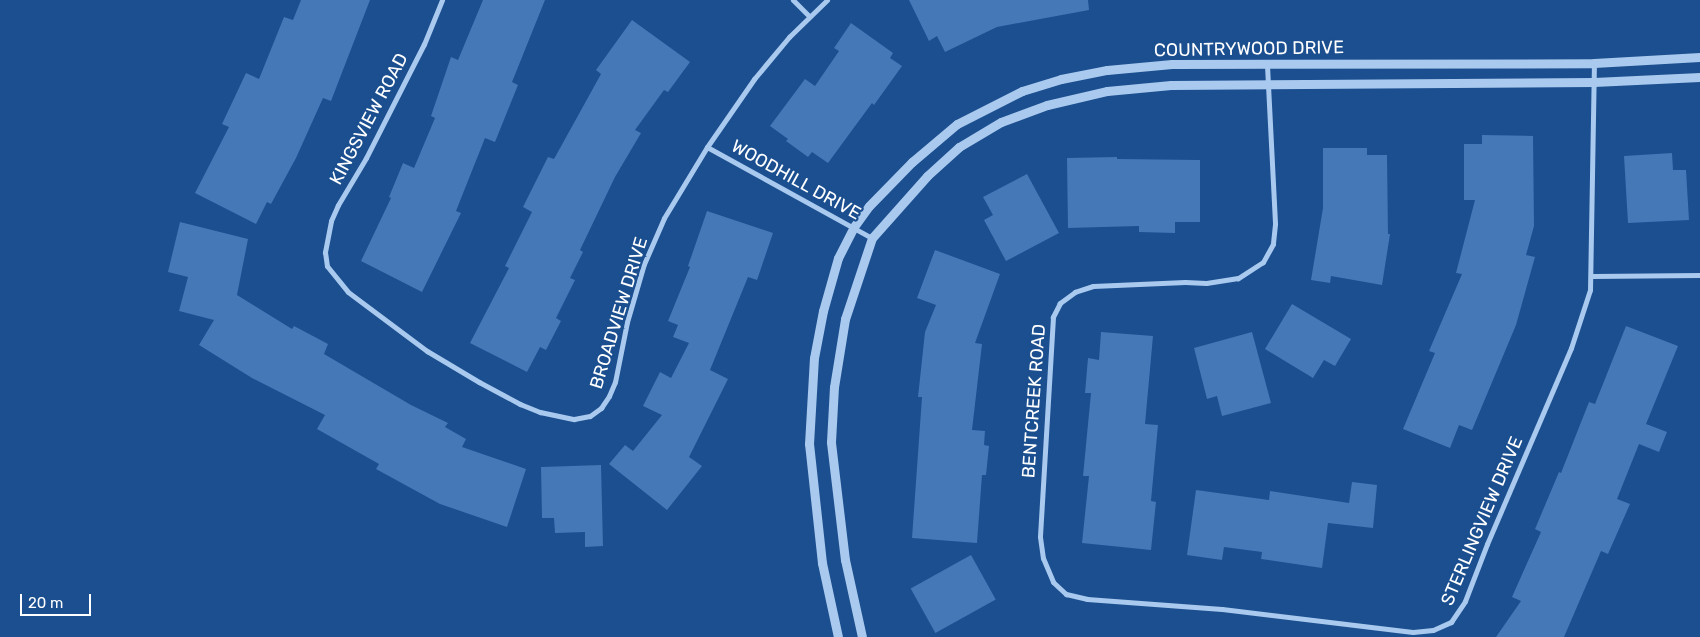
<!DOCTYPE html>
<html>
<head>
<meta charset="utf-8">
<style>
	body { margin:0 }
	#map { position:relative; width:1700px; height:637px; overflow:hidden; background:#1b4f8f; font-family:Rubik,sans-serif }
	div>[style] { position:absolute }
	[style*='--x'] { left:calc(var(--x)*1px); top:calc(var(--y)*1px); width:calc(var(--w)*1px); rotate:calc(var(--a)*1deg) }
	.building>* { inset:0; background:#4478b7; transform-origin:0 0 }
	.minor>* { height:5px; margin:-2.5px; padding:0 2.5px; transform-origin:2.5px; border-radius:2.5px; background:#a9c9ee }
	.tertiary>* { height:9px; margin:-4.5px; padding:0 4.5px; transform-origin:4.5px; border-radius:4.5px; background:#a9c9ee }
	span { translate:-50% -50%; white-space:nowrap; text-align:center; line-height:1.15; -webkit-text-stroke:4.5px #1b4f8f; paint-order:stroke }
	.street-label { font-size:18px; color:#fff }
	.scale { position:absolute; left:20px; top:594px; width:71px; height:22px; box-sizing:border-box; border:2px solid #fff; border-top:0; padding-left:6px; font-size:15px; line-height:18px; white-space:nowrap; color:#fff; -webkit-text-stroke:4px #1b4f8f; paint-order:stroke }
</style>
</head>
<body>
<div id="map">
	<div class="building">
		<div style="clip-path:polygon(301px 0,370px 0,331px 101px,323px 98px,296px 158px,271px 204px,267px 202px,256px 224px,195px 193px,229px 127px,222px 124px,246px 73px,259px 79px,284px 17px,293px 20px)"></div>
		<div style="clip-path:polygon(483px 0,545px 0,512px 82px,518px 85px,495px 142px,485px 138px,456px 211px,461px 213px,422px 292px,361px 261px,391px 198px,389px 197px,403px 163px,414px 168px,435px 118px,431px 116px,451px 57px,458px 60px)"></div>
		<div style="clip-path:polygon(909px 0,1088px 0,1089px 10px,997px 27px,945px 52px,937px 36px,929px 41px)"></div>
		<div style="clip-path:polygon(632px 20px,690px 62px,668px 92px,664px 90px,635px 130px,641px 133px,615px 177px,580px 250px,583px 252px,570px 278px,575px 280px,556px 318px,561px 321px,546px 350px,540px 347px,527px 372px,470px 343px,509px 268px,505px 266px,532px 212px,523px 207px,548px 157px,554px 159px,601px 74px,596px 70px)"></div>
		<div style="clip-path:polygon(851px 23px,893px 53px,890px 58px,902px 66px,874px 105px,872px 103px,828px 163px,812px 152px,808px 157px,786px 141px,788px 139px,770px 126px,805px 79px,815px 86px,839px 51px,834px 48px)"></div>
		<div style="clip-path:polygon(1482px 135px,1533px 136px,1534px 226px,1526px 255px,1535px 257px,1516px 325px,1472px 430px,1459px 425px,1450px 448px,1403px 429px,1435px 353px,1429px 351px,1462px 274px,1456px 273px,1475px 200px,1464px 200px,1464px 144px,1482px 144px)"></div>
		<div style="clip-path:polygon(1323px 148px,1367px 148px,1367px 155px,1387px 155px,1388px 234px,1390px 234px,1382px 285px,1331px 276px,1330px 283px,1311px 280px,1323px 208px)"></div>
		<div style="clip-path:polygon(1672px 153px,1673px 170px,1686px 170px,1689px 220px,1628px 223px,1624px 156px)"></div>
		<div style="clip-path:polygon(1117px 157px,1117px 159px,1200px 160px,1200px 222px,1175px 222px,1175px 233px,1139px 232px,1139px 226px,1068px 228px,1067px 158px)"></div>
		<div style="clip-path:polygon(1027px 174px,1059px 233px,1006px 261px,984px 220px,993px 215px,983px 197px)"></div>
		<div style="clip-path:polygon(707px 211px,773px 233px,757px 280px,748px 277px,710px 370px,728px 379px,689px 457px,702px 466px,667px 510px,609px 464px,625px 445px,633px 451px,662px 415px,643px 406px,660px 372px,671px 378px,689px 343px,673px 337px,678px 325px,668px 321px,690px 267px,688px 266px)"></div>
		<div style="clip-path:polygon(180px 222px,248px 239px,237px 295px,292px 329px,294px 326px,328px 344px,324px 354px,411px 405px,448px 423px,445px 427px,466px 439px,462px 447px,526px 469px,507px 527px,440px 504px,376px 469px,379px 464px,317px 429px,325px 415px,252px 378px,199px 345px,214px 320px,179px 311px,188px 277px,168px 272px)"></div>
		<div style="clip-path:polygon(935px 250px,1000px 274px,975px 343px,982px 344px,972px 430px,985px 431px,984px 445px,989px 446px,986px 475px,982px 475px,977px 543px,912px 538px,922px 397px,918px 397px,925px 332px,936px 305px,917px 298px)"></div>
		<div style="clip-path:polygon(1292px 304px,1351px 339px,1335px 366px,1324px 360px,1313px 378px,1265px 349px)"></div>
		<div style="clip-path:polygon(1626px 326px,1678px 346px,1646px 424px,1667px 432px,1659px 452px,1639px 444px,1617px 499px,1630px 504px,1608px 554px,1601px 551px,1564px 637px,1496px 637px,1521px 601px,1512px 597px,1541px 532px,1535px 529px,1559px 472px,1561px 473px,1589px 402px,1595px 404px)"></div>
		<div style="clip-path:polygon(1101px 332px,1153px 336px,1145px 424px,1158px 425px,1151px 501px,1156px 502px,1151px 550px,1082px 543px,1089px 476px,1083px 476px,1091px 393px,1085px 393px,1088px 358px,1099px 360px)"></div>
		<div style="clip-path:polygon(1252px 332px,1271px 403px,1222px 416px,1217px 396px,1207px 399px,1194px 348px)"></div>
		<div style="clip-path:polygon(601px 465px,603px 546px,585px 547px,585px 532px,555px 533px,554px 518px,542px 518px,541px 467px)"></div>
		<div style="clip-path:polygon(1352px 482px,1377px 485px,1373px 528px,1328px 523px,1322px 568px,1261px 559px,1262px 552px,1224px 547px,1222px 560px,1187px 555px,1196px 490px,1269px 500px,1270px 491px,1349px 503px)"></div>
		<div style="left:971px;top:555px;width:51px;height:69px;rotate:61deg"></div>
	</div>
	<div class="minor">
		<div style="--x:442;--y:0;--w:48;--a:112.2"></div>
		<div style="--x:424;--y:44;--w:128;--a:117"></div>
		<div style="--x:366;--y:158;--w:55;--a:120.8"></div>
		<div style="--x:338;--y:205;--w:17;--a:114"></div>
		<div style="--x:331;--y:221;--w:32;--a:101"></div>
		<div style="--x:325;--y:252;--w:14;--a:82"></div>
		<div style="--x:327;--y:266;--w:33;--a:51"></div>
		<div style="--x:348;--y:292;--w:99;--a:36.8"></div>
		<div style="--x:427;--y:351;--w:61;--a:30.8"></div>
		<div style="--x:479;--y:382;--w:47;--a:28.2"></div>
		<div style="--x:520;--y:404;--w:22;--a:22"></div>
		<div style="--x:540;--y:412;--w:35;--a:12"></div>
		<div style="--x:574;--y:419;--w:16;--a:-11"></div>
		<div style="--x:590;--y:416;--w:14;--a:-36"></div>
		<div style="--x:601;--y:408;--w:14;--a:-56"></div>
		<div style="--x:609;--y:396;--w:15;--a:-67"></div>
		<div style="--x:615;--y:382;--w:61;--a:-78.7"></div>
		<div style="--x:627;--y:322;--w:60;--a:-73.7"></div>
		<div style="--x:644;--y:264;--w:50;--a:-66.5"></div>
		<div style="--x:664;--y:218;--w:83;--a:-58.8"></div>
		<div style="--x:707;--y:147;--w:83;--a:-55.3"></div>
		<div style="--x:754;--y:79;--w:55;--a:-50.2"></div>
		<div style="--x:789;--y:37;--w:53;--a:-44.2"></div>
		<div style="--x:793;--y:0;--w:23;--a:45"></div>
		<div style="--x:1267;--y:65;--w:159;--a:87.1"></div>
		<div style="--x:1275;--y:224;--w:20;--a:96"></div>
		<div style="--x:1273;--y:244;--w:21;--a:119"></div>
		<div style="--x:1263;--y:262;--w:30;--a:147"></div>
		<div style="--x:1238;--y:278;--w:32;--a:171"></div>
		<div style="--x:1206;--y:283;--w:21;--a:-177"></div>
		<div style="--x:1185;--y:282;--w:92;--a:177.5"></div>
		<div style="--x:1093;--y:286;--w:19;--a:162"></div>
		<div style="--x:1075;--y:292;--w:19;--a:144"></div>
		<div style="--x:1060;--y:303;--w:16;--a:117"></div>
		<div style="--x:1053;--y:317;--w:220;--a:93.4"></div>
		<div style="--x:1040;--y:537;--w:21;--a:82"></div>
		<div style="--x:1043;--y:558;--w:26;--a:67"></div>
		<div style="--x:1053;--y:582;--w:18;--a:43"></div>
		<div style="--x:1066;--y:594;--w:22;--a:13"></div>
		<div style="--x:1087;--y:599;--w:135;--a:4.2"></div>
		<div style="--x:1222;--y:609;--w:192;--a:6.9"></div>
		<div style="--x:1413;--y:632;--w:20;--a:-6"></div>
		<div style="--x:1433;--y:630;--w:20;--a:-24"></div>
		<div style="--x:1451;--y:622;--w:25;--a:-56"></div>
		<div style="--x:1465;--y:601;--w:61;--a:-68.9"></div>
		<div style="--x:1487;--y:544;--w:213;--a:-66.8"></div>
		<div style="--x:1571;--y:348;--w:61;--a:-71.9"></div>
		<div style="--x:1590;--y:290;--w:227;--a:-89"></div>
		<div style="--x:707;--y:147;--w:188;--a:28.9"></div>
		<div style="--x:1592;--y:276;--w:108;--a:-0.5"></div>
	</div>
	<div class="tertiary">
		<div style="--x:838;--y:637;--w:76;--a:-102.2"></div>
		<div style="--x:822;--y:563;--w:120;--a:-96.2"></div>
		<div style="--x:809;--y:444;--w:86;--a:-86.7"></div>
		<div style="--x:814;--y:358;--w:48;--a:-79.2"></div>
		<div style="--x:823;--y:311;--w:55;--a:-74.2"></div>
		<div style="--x:838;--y:258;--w:34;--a:-63"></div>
		<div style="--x:853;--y:228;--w:27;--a:-54"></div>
		<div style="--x:869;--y:206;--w:62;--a:-45.7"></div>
		<div style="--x:912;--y:162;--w:59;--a:-40.2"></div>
		<div style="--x:957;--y:124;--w:73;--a:-26.9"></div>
		<div style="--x:1022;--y:91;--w:41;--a:-17.1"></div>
		<div style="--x:1061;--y:79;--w:47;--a:-11.1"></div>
		<div style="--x:1107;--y:70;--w:65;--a:-5.3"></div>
		<div style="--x:1172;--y:64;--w:422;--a:-0.1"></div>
		<div style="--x:1594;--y:63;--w:106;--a:-3.2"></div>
		<div style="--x:862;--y:637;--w:79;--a:-102.4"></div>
		<div style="--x:845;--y:560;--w:119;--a:-96.8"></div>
		<div style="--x:831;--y:442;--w:55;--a:-86.9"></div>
		<div style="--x:834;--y:387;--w:69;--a:-80.8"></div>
		<div style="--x:845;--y:319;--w:85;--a:-71.6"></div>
		<div style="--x:872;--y:238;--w:83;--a:-48.4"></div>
		<div style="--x:927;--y:176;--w:43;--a:-42.2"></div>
		<div style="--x:959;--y:147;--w:49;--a:-30.8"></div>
		<div style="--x:1001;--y:122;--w:49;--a:-20.3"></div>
		<div style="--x:1047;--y:105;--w:62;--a:-13.1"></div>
		<div style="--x:1107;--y:91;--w:64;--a:-5.4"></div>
		<div style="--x:1171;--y:85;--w:423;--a:-0.4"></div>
		<div style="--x:1594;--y:82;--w:106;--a:-2.7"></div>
	</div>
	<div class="street-label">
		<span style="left:1249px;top:49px;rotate:-1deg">COUNTRYWOOD DRIVE</span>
		<span style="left:369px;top:119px;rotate:-62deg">KINGSVIEW ROAD</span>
		<span style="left:796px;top:180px;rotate:29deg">WOODHILL DRIVE</span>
		<span style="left:619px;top:313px;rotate:-73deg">BROADVIEW DRIVE</span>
		<span style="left:1034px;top:401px;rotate:-86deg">BENTCREEK ROAD</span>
		<span style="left:1482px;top:521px;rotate:-67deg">STERLINGVIEW DRIVE</span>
	</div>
	<div class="scale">20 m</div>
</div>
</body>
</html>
